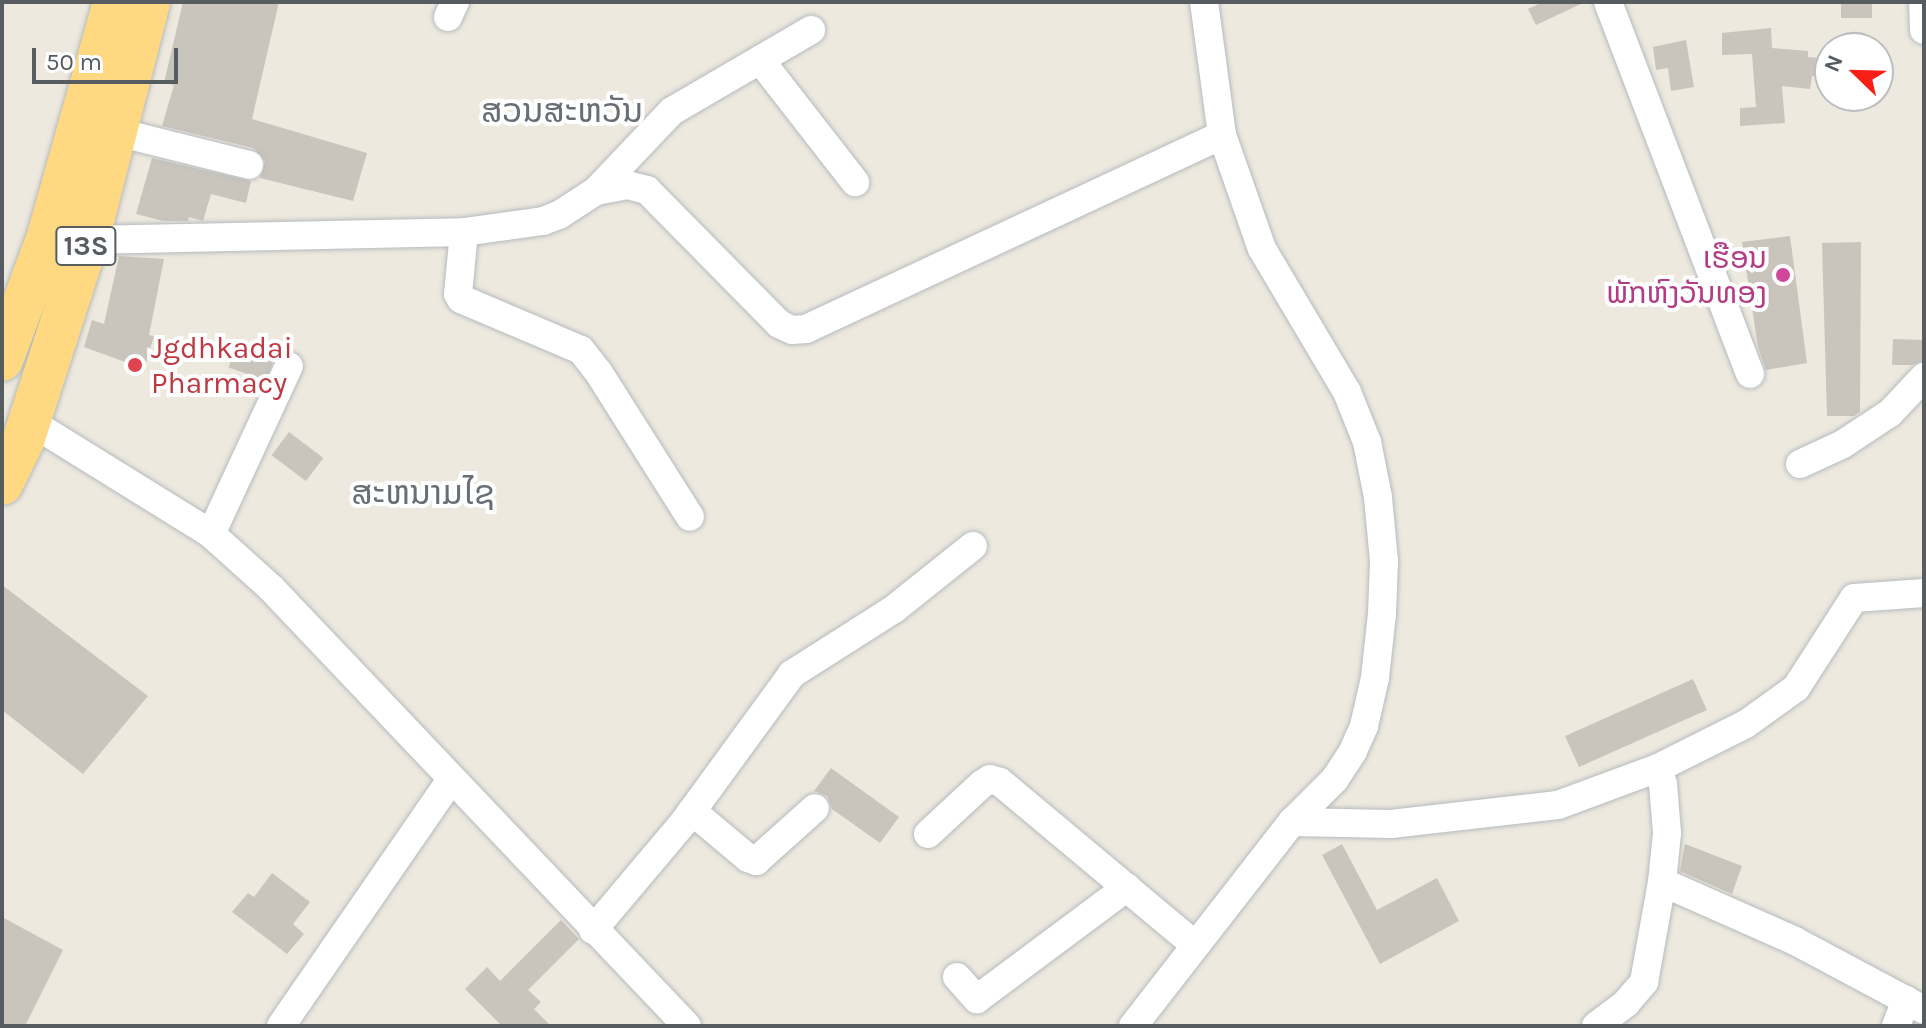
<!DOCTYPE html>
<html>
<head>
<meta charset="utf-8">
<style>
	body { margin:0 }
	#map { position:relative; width:1926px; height:1028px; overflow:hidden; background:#ede9de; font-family:Karla,"Noto Sans Lao",sans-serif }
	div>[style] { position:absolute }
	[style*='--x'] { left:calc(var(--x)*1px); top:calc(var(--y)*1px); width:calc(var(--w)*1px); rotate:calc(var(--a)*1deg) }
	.building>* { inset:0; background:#c9c5bd; transform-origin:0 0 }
	.roads { filter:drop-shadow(0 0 2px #b6babf) drop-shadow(0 0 2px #b6babf) }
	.minor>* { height:28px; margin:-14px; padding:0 14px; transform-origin:14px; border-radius:14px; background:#fff }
	.highway>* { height:42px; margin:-21px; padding:0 21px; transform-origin:21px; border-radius:21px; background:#ffd982 }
	.dots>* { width:22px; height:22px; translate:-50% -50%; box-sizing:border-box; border:4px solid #fff; border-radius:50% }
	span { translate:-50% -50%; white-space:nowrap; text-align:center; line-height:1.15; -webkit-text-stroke:8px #fff; paint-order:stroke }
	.shield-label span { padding:2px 6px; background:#fff; border:2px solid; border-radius:6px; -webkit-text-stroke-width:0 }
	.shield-label { font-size:28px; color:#575c61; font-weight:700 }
	.hotel-label { font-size:30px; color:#b23c85 }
	.right { translate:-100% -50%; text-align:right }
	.health-label { font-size:30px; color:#be3a42 }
	.left { translate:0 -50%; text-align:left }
	.quarter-label { font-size:34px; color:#686e73 }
	.frame { position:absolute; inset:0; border:4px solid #575c61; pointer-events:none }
	.north { position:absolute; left:1814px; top:32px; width:80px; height:80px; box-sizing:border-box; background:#fff; border:2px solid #bcbec0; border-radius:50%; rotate:293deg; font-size:22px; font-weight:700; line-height:32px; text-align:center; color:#575c61 }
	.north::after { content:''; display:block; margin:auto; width:28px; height:36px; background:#f91e17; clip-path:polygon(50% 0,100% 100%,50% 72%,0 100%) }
	.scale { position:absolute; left:32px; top:48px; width:146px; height:36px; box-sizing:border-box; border:4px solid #575c61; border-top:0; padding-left:10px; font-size:24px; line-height:28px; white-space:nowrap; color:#575c61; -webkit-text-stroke:6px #fff; paint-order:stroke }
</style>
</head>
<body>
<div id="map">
	<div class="building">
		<div style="clip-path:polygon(183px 2px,279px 2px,252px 119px,367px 153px,353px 201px,260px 178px,265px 161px,253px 148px,162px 126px,174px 85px,164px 83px)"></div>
		<div style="clip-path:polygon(1543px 2px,1585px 2px,1536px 25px,1528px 9px)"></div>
		<div style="left:1841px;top:2px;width:31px;height:16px"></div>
		<div style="clip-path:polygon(1771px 28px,1772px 48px,1808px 51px,1808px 57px,1830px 59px,1830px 77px,1812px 76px,1810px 89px,1782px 86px,1785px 123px,1740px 126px,1740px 108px,1756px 107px,1752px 54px,1722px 55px,1722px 33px)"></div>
		<div style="clip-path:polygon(1686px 40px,1694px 87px,1671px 91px,1668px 68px,1656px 70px,1653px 47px)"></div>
		<div style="clip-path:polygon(152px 158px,251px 181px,246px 203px,211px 194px,203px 221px,189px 217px,188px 221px,163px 221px,136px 214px)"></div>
		<div style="clip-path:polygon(1790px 236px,1807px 363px,1766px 370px,1758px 347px,1742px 242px)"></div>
		<div style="clip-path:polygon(1861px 242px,1860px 412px,1854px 416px,1827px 416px,1822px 243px)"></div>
		<div style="clip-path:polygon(119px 256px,164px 259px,149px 335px,154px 336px,144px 369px,84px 347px,92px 320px,104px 324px)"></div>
		<div style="clip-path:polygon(1893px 339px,1924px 340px,1924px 360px,1912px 365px,1892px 365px)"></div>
		<div style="left:237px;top:343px;width:40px;height:26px;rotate:19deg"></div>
		<div style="left:289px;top:432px;width:43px;height:29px;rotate:37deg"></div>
		<div style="clip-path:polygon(2px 585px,148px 696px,83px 774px,2px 710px)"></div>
		<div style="left:1693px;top:679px;width:34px;height:140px;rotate:66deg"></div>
		<div style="clip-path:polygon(831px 768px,899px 817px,880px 843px,832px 809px,827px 796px,814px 791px)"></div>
		<div style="clip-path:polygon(1342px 844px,1377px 910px,1437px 878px,1459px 921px,1380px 964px,1322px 855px)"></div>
		<div style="clip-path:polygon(1685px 844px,1742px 866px,1732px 894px,1680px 871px)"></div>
		<div style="clip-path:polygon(272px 873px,310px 902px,293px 924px,304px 934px,287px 954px,232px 912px,248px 893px,254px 897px)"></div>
		<div style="clip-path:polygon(2px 917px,63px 950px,25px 1026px,2px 1026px)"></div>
		<div style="clip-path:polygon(561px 920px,579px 939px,528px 990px,541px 1002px,534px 1009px,551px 1026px,502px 1026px,465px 989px,487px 967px,500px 981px)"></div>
	</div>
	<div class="roads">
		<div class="minor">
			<div style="--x:1608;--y:2;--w:398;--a:69.1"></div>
			<div style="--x:1923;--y:2;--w:28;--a:88"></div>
			<div style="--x:448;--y:17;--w:17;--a:-65"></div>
			<div style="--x:760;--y:60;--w:155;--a:52.1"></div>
			<div style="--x:117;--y:132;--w:136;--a:14"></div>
			<div style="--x:596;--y:191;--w:110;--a:-46.5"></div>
			<div style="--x:672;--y:111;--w:161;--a:-30.2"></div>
			<div style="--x:464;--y:232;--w:62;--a:95.5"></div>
			<div style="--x:458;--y:294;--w:6;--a:59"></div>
			<div style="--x:461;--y:299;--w:130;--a:23"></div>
			<div style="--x:581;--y:350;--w:29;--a:52"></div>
			<div style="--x:599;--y:373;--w:170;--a:57.7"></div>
			<div style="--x:88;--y:240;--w:376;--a:-1.2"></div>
			<div style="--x:464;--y:232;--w:80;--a:-7.9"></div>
			<div style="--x:543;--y:221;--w:17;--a:-21"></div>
			<div style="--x:559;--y:215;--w:44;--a:-33"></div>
			<div style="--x:596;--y:191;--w:32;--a:-11"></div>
			<div style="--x:627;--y:185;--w:21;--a:14"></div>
			<div style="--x:647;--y:190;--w:188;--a:45.4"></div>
			<div style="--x:779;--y:324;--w:14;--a:25"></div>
			<div style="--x:792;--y:330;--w:14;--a:-4"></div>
			<div style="--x:806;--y:329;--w:459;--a:-25"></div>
			<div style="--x:29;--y:421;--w:214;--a:31.8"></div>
			<div style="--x:211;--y:534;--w:81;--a:42"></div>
			<div style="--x:271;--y:588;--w:604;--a:46.48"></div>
			<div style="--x:1800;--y:464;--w:47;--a:-24.9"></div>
			<div style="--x:1843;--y:444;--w:56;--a:-33.4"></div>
			<div style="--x:1890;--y:413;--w:50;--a:-46.6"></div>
			<div style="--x:211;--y:534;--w:185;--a:-65.1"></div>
			<div style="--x:1658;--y:768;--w:17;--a:73"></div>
			<div style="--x:1663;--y:784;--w:49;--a:85.3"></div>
			<div style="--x:1667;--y:833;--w:49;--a:95.8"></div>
			<div style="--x:1662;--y:882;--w:145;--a:23.9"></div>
			<div style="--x:1795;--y:941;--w:146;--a:28.1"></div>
			<div style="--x:692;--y:811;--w:73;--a:40"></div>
			<div style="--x:748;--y:858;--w:9;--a:21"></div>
			<div style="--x:756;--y:861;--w:79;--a:-41.9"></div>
			<div style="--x:1292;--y:822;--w:99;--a:1.2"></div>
			<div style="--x:1391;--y:824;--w:168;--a:-6.5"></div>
			<div style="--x:1558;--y:805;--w:107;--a:-20.3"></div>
			<div style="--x:1658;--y:768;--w:98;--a:-26.6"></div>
			<div style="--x:1746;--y:724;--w:62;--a:-35.8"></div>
			<div style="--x:1796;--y:688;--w:107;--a:-57.2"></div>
			<div style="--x:1854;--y:598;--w:70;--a:-4.1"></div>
			<div style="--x:928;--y:834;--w:74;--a:-42.8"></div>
			<div style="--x:982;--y:784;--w:9;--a:-32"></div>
			<div style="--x:990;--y:779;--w:10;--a:17"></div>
			<div style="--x:1000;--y:782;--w:253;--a:39.9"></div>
			<div style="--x:593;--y:930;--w:141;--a:-49.9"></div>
			<div style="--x:684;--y:822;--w:183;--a:-53.9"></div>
			<div style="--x:792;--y:674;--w:121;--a:-32.5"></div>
			<div style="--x:894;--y:609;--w:101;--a:-38.6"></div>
			<div style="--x:957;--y:977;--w:30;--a:48"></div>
			<div style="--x:977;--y:999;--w:187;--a:-36.7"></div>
			<div style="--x:281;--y:1026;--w:299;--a:-55.4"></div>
			<div style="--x:1133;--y:1026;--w:259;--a:-52.1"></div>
			<div style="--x:1292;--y:822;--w:61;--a:-45"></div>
			<div style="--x:1335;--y:779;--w:33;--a:-57"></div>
			<div style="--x:1353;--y:751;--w:27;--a:-66"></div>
			<div style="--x:1364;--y:726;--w:49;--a:-77.1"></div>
			<div style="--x:1375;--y:678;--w:64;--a:-83.8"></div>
			<div style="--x:1382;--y:614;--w:53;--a:-87.8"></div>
			<div style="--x:1384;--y:561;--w:64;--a:-95.4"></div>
			<div style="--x:1378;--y:497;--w:56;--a:-101.3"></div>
			<div style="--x:1367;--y:442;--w:54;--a:-111.8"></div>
			<div style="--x:1347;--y:392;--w:166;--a:-120.7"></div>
			<div style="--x:1262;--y:249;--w:121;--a:-109.3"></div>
			<div style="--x:1222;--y:135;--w:134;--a:-97.7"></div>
			<div style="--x:1596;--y:1026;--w:38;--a:-37"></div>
			<div style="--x:1626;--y:1003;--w:28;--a:-49"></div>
			<div style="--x:1644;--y:982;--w:102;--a:-79.8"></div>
			<div style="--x:1896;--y:1026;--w:28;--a:-69"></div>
		</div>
		<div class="highway">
			<div style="--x:2;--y:360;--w:132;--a:-69.6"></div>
			<div style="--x:48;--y:236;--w:243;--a:-74.2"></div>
			<div style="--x:2;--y:484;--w:48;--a:-64"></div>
			<div style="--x:23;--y:441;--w:211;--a:-72.1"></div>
			<div style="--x:88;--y:240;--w:246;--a:-75.6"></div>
		</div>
	</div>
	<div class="dots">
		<div style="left:1783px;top:275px;background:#d1479c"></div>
		<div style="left:135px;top:365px;background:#e0444e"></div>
	</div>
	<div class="shield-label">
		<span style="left:86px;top:246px">13S</span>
	</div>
	<div class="hotel-label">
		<span class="right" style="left:1767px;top:275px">ເຮືອນ<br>ພັກຫົງວັນທອງ</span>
	</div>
	<div class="health-label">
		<span class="left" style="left:151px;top:365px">Jgdhkadai<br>Pharmacy</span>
	</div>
	<div class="quarter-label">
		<span style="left:562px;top:112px">ສວນສະຫວັນ</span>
		<span style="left:423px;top:494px">ສະຫນາມໄຊ</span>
	</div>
	<div class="frame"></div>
	<div class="north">N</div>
	<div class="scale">50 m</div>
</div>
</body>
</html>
